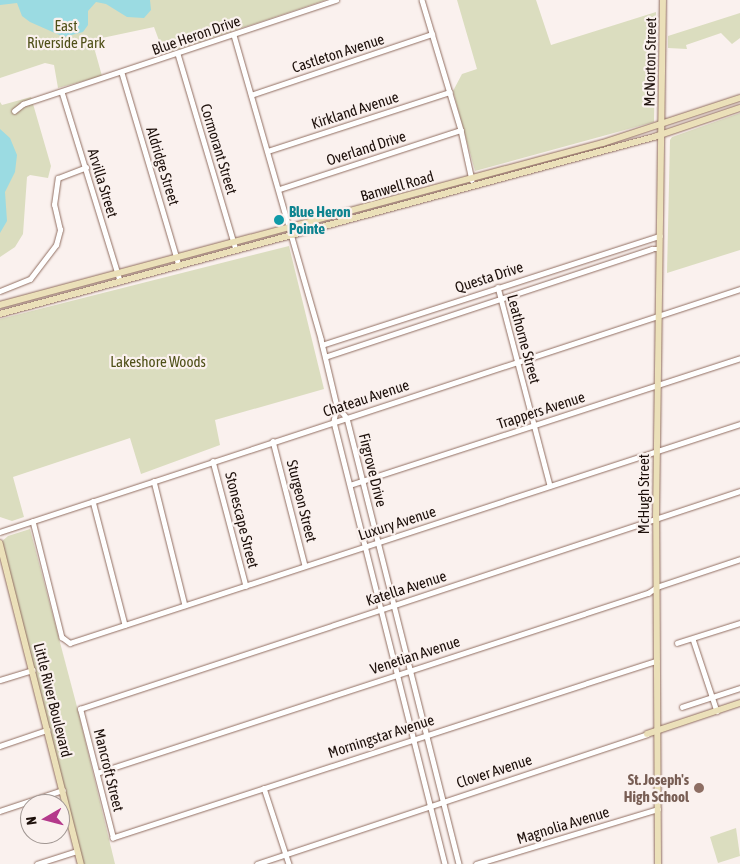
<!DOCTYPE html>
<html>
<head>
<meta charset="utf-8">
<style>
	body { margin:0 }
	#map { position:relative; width:740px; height:864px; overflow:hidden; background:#faf1ee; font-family:"Asap Condensed",sans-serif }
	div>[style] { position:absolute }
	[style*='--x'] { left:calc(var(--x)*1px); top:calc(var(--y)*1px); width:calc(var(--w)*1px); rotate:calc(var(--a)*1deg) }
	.green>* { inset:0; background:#dbddbf }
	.water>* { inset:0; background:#9bdbe2 }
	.roads { filter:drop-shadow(0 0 1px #916e61) drop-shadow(0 0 1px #916e61) }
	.street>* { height:4.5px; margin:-2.25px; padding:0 2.25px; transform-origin:2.25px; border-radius:2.25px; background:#fff }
	.secondary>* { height:5.5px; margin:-2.75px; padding:0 2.75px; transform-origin:2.75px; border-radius:2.75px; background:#ebe0b9 }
	.dots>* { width:14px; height:14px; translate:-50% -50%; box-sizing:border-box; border:2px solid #faf1ee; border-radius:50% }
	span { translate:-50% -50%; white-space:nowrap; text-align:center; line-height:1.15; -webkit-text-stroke:4.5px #faf1ee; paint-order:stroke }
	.park-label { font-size:15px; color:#4f5018 }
	.street-label { font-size:15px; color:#1c0f0a }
	.culture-label { font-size:15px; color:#0d838f; font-weight:700 }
	.left { translate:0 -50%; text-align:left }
	.education-label { font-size:15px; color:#785e54; font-weight:700 }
	.right { translate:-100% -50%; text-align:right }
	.north { position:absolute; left:20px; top:794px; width:50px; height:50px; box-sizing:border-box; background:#faf1ee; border:1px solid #a19793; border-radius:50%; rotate:262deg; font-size:14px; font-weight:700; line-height:20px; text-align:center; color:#1c0f0a }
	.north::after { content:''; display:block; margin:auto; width:18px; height:22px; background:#b4398b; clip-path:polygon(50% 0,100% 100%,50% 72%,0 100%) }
</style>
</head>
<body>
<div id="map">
	<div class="green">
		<div style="clip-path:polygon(0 0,326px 0,164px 54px,154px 27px,102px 38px,95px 51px,102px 76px,58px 88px,54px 65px,45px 63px,0 78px)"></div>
		<div style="clip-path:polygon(457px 0,536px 0,551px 45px,656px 12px,654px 122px,475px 171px,453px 91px,462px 74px,477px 69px)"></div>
		<div style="clip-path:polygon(740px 13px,740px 38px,732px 44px,721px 33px,686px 45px,687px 49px,668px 48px,668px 36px)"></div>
		<div style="clip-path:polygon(31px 97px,51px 166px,48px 178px,30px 175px,27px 177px,23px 234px,15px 247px,0 257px,0 102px,2px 105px)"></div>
		<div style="clip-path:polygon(740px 113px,740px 250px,667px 273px,670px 140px,672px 137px)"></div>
		<div style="clip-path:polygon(289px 246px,324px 389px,215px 420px,220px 445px,141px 474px,130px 438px,13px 477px,24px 517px,12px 521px,0 517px,0 319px)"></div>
		<div style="clip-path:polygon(30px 529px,76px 703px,115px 864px,81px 864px,0 543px,8px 536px)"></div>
		<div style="clip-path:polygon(736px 828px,740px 856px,718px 863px,710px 837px)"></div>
	</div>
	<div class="water">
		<div style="clip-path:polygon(0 0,150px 0,151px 10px,144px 18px,127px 17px,106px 4px,96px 2px,88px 11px,88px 25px,83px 32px,64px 37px,30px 22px,22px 16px,17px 3px,0 5px)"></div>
		<div style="clip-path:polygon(0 129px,10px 138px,17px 155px,15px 172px,5px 192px,7px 221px,0 233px)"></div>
	</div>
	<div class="roads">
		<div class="street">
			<div style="--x:422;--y:0;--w:136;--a:73.3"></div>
			<div style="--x:461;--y:130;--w:51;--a:77.6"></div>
			<div style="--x:234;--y:35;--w:316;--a:74"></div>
			<div style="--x:321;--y:339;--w:69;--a:76.6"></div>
			<div style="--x:337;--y:406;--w:16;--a:101"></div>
			<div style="--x:334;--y:422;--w:456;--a:75.9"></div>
			<div style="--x:178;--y:54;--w:204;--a:73.5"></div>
			<div style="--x:122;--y:73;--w:201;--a:73.5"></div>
			<div style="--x:62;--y:92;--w:198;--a:72.9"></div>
			<div style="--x:251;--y:95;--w:191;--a:-18.6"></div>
			<div style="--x:14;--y:111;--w:11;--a:-38"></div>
			<div style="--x:23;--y:104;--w:330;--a:-18.4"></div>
			<div style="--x:268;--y:151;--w:191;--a:-18"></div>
			<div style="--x:280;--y:189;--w:190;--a:-18.1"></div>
			<div style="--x:498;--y:287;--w:205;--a:75.3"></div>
			<div style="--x:0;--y:291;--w:32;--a:-22"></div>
			<div style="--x:30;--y:279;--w:43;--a:-52.6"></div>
			<div style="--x:56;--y:245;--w:16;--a:-75"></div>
			<div style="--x:60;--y:230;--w:26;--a:-103"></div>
			<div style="--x:54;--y:205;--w:27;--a:-82"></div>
			<div style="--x:58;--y:178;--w:30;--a:-21"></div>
			<div style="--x:322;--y:345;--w:355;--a:-17.9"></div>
			<div style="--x:325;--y:357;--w:344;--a:-18.3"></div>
			<div style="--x:652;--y:249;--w:8;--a:0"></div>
			<div style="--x:337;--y:406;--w:16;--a:50"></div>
			<div style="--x:347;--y:418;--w:460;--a:75.9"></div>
			<div style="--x:273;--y:441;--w:129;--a:75.6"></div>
			<div style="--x:213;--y:461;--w:129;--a:75.2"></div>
			<div style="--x:154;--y:481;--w:128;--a:76"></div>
			<div style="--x:350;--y:485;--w:410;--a:-18"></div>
			<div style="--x:93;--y:501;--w:128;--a:75.5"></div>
			<div style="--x:33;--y:521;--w:120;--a:76"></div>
			<div style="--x:62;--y:637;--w:10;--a:37"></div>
			<div style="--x:70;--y:643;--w:705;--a:-18.1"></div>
			<div style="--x:0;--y:532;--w:779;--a:-18.18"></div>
			<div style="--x:693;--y:639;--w:76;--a:71.6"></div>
			<div style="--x:677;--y:643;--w:66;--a:-17.6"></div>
			<div style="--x:657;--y:661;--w:572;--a:161.98"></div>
			<div style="--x:113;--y:838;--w:133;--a:-104.3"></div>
			<div style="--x:80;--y:709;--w:695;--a:-18.28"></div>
			<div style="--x:0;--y:680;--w:34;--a:-17"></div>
			<div style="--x:682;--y:707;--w:61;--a:-18.1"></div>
			<div style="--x:0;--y:746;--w:50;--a:-18.8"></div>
			<div style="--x:97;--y:773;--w:580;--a:-18.09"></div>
			<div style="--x:648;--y:593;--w:11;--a:-34"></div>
			<div style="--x:657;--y:587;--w:88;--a:-18.6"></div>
			<div style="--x:264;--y:788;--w:80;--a:71.8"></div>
			<div style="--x:0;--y:811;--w:66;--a:-18.4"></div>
			<div style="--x:37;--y:864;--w:42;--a:-18"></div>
			<div style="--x:257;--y:864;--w:411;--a:-18.4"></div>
			<div style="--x:476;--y:864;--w:190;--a:-16.8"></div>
		</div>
		<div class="secondary">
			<div style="--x:0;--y:305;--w:624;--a:-15.04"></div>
			<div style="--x:603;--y:143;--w:144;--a:-18.2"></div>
			<div style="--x:0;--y:314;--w:678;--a:-15.14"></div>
			<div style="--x:654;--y:137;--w:91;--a:-18.6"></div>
			<div style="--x:0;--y:543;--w:331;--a:75.8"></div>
			<div style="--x:647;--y:734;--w:98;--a:-18.4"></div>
			<div style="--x:658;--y:864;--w:346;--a:-90.3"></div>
			<div style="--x:656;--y:518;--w:518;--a:-89.23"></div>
		</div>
	</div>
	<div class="dots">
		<div style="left:279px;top:220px;background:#0f9aa8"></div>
		<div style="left:699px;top:788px;background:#8d6e63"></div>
	</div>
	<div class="park-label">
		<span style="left:66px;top:34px">East<br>Riverside Park</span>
		<span style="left:158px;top:362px">Lakeshore Woods</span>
	</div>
	<div class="street-label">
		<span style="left:196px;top:35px;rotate:-19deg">Blue Heron Drive</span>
		<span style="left:338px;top:53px;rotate:-18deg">Castleton Avenue</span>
		<span style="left:650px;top:62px;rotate:-89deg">McNorton Street</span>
		<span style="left:355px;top:110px;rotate:-18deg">Kirkland Avenue</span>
		<span style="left:366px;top:148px;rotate:-18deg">Overland Drive</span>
		<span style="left:219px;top:149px;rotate:73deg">Cormorant Street</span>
		<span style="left:163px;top:166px;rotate:73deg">Aldridge Street</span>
		<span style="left:103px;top:183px;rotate:73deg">Arvilla Street</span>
		<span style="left:397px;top:186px;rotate:-16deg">Banwell Road</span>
		<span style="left:489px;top:277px;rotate:-18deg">Questa Drive</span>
		<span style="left:524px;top:339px;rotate:75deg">Leathorne Street</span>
		<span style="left:366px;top:398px;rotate:-18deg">Chateau Avenue</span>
		<span style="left:541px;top:410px;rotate:-18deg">Trappers Avenue</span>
		<span style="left:373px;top:470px;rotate:76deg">Firgrove Drive</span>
		<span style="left:644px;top:494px;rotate:-90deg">McHugh Street</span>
		<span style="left:302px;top:501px;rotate:76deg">Sturgeon Street</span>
		<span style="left:242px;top:520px;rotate:76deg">Stonescape Street</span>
		<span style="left:397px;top:523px;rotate:-18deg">Luxury Avenue</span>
		<span style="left:406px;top:588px;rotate:-18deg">Katella Avenue</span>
		<span style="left:415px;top:655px;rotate:-18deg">Venetian Avenue</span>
		<span style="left:53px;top:700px;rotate:76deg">Little River Boulevard</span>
		<span style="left:381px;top:736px;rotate:-18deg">Morningstar Avenue</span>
		<span style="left:109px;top:770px;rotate:76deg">Mancroft Street</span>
		<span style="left:494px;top:771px;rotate:-18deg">Clover Avenue</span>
		<span style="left:563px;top:825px;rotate:-17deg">Magnolia Avenue</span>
	</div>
	<div class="culture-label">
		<span class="left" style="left:289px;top:220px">Blue Heron<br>Pointe</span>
	</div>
	<div class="education-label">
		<span class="right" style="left:689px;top:788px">St. Joseph's<br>High School</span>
	</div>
	<div class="north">N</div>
</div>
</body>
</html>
